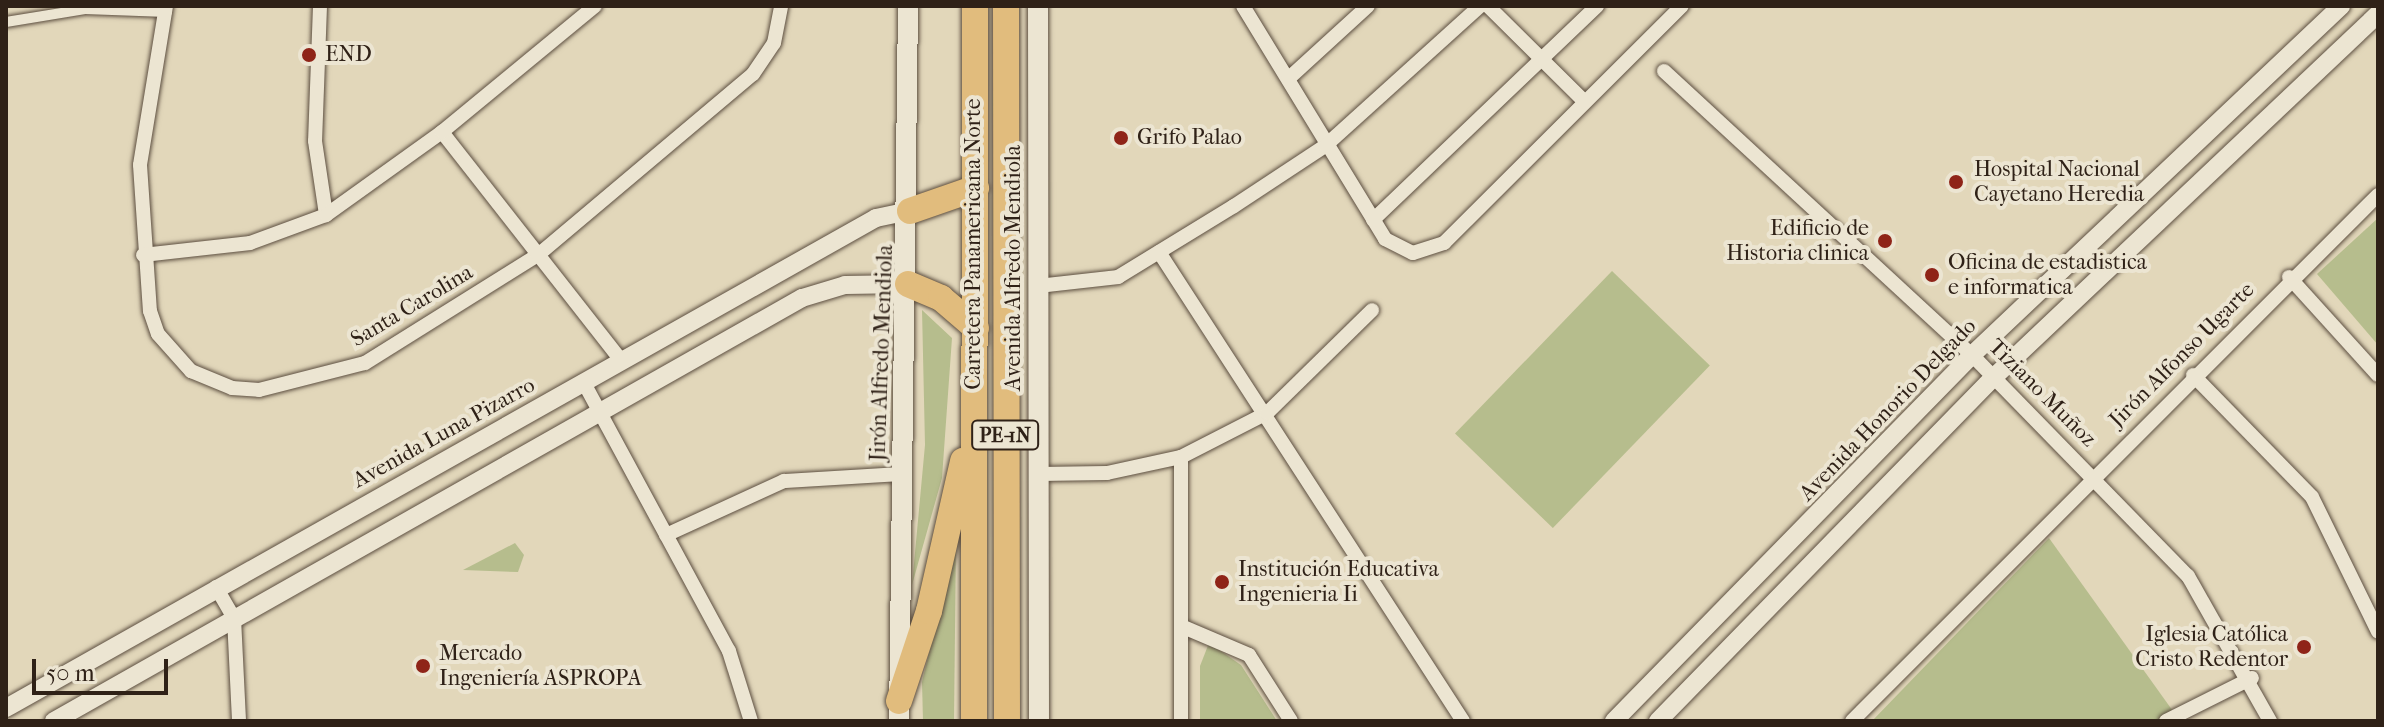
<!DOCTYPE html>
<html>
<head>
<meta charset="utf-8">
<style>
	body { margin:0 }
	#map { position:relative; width:2384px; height:727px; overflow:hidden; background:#e2d7ba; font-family:"IM FELL French Canon",serif }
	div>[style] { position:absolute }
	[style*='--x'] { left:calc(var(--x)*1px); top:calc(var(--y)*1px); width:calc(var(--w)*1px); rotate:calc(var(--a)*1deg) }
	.green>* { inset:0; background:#b6bd8d; transform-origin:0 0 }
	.roads { filter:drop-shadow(0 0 2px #5c4e40) drop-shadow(0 0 2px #5c4e40) }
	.pedestrian>* { height:10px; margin:-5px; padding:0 5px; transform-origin:5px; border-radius:5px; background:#ece5d2 }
	.minor>* { height:14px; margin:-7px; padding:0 7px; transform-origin:7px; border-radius:7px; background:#ece5d2 }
	.tertiary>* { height:18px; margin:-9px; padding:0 9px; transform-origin:9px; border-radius:9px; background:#ece5d2 }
	.secondary>* { height:20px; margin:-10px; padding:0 10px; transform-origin:10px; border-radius:10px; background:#ece5d2 }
	.motorway>* { height:26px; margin:-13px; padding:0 13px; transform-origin:13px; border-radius:13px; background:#e1bc7d }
	.dots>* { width:22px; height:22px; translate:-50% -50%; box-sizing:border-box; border:4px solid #ece5d2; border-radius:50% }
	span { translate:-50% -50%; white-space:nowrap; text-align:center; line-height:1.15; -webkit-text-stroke:8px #ece5d2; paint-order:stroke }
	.shield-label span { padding:2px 6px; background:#ece5d2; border:2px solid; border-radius:6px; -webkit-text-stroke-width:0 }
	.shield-label { font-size:20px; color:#2f2117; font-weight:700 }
	.poi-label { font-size:22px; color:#2f2117 }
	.left { translate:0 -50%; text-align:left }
	.right { translate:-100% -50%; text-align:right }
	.street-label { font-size:22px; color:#2f2117 }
	.frame { position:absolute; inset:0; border:8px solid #2f2117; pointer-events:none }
	.scale { position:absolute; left:32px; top:659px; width:136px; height:36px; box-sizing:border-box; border:4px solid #2f2117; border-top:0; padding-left:10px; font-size:24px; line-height:28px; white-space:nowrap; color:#2f2117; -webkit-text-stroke:6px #ece5d2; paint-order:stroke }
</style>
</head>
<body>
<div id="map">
	<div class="green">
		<div style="clip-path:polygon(2378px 218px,2378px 345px,2317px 274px)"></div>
		<div style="left:1612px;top:271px;width:136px;height:226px;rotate:44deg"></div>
		<div style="clip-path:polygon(922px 310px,952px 338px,942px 478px,912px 585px,925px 445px)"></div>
		<div style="clip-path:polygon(2049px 538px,2175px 714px,2161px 721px,1872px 721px)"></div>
		<div style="clip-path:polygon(956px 540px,954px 721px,923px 721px,922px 682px)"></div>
		<div style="clip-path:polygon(515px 543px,524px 555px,518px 572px,463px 570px)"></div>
		<div style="clip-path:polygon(1209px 643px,1241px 665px,1277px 721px,1200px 721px,1200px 666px)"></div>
	</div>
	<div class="roads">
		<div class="pedestrian">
			<div style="--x:6;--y:22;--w:80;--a:-9.3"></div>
			<div style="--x:85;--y:9;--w:82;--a:2.1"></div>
		</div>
		<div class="minor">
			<div style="--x:166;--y:6;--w:161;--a:99.3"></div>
			<div style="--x:140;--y:165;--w:146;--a:86.1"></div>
			<div style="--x:150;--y:311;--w:24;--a:71"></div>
			<div style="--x:158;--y:334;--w:50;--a:48.3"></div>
			<div style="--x:191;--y:371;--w:44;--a:22.5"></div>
			<div style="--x:232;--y:388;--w:27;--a:4"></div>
			<div style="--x:259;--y:390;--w:109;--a:-14.3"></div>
			<div style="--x:365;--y:363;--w:204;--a:-32"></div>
			<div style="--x:538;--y:255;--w:281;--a:-40.1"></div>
			<div style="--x:753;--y:74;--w:37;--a:-56"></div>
			<div style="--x:774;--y:43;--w:38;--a:-79"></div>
			<div style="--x:320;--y:6;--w:135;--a:92.1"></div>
			<div style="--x:315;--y:141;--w:75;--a:81.5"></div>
			<div style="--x:1243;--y:6;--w:273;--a:58.6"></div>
			<div style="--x:1385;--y:239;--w:31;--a:27"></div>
			<div style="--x:1413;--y:253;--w:33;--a:-18"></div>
			<div style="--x:1444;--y:243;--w:336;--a:-44.9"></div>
			<div style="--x:1488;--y:6;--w:136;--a:44.7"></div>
			<div style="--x:1664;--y:71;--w:419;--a:42.7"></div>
			<div style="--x:1972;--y:355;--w:309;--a:45.7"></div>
			<div style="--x:2188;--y:576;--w:167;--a:60.5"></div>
			<div style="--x:1288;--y:79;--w:108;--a:-42.4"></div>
			<div style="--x:442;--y:132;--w:288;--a:51.9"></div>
			<div style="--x:1373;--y:220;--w:310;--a:-43.7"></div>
			<div style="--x:1159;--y:252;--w:559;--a:57.05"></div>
			<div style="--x:143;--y:255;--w:108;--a:-6.4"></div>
			<div style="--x:250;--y:243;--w:81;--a:-20.2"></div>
			<div style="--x:326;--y:215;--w:143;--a:-35.6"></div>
			<div style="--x:442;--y:132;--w:198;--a:-39.5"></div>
			<div style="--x:2289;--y:277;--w:132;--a:47.8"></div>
			<div style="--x:1038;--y:286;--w:81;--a:-6.4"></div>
			<div style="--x:1118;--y:277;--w:136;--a:-31.5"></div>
			<div style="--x:1234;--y:206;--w:109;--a:-33.4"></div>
			<div style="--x:1325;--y:146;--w:209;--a:-42.1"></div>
			<div style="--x:2193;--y:375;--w:170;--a:45.7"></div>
			<div style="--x:2312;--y:497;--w:150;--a:63.9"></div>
			<div style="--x:584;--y:383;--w:305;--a:61.6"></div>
			<div style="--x:729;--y:651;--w:73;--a:72.6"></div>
			<div style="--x:1039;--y:474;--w:68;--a:-0.8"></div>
			<div style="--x:1107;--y:473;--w:76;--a:-12.2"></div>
			<div style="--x:1181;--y:457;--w:97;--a:-27.1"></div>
			<div style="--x:1267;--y:413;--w:147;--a:-44.4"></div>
			<div style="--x:666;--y:535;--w:130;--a:-24.6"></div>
			<div style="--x:784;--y:481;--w:118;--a:-3.4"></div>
			<div style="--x:216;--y:587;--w:36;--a:60"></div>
			<div style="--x:234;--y:618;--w:103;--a:87.2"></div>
			<div style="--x:1181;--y:626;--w:74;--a:23.1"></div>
			<div style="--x:1249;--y:655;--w:78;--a:57.5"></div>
			<div style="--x:1181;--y:721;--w:264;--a:-90"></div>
			<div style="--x:1852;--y:721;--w:744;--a:-45"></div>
			<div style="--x:2166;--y:721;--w:96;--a:-26.6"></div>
		</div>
		<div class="tertiary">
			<div style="--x:6;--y:708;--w:998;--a:-29.39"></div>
			<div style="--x:876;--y:218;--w:35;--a:-12"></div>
			<div style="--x:54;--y:721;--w:859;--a:-29.49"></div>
			<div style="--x:802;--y:298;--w:45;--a:-16.8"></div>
			<div style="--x:845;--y:285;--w:63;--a:-0.9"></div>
			<div style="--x:1614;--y:721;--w:512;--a:-45.63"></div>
			<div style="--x:1972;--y:355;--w:508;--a:-43.4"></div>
			<div style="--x:1658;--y:721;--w:479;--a:-45.7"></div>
			<div style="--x:1993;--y:378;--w:530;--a:-43.39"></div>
		</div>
		<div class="secondary">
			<div style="--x:1038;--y:6;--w:715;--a:89.92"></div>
			<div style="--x:899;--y:721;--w:715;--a:-89.28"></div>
		</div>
		<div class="motorway">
			<div style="--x:1006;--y:6;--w:715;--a:89.92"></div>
			<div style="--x:910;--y:211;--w:70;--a:-19.2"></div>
			<div style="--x:908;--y:284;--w:36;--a:23"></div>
			<div style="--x:941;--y:298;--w:46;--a:40.6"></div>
			<div style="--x:899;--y:701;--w:95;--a:-71.6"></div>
			<div style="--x:929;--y:611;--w:154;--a:-77.2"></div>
			<div style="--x:974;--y:721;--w:715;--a:-89.92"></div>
		</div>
	</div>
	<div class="dots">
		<div style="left:309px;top:55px;background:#8f2418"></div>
		<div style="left:1121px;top:138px;background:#8f2418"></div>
		<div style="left:1956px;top:182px;background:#8f2418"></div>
		<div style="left:1885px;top:241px;background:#8f2418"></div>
		<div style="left:1932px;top:275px;background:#8f2418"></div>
		<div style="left:1222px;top:582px;background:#8f2418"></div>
		<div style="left:2304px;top:647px;background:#8f2418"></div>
		<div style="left:423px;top:666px;background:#8f2418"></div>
	</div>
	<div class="shield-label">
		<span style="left:1005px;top:435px">PE-1N</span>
	</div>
	<div class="poi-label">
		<span class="left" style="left:325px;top:55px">END</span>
		<span class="left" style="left:1137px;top:138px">Grifo Palao</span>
		<span class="left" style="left:1974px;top:182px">Hospital Nacional<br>Cayetano Heredia</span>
		<span class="right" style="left:1869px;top:241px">Edificio de<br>Historia clinica</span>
		<span class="left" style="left:1948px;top:275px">Oficina de estadistica<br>e informatica</span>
		<span class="left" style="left:1238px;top:582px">Institución Educativa<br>Ingenieria Ii</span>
		<span class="right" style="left:2288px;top:647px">Iglesia Católica<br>Cristo Redentor</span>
		<span class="left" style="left:439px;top:666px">Mercado<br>Ingeniería ASPROPA</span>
	</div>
	<div class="street-label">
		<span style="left:974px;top:244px;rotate:-90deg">Carretera Panamericana Norte</span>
		<span style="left:1014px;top:268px;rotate:-90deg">Avenida Alfredo Mendiola</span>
		<span style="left:412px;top:306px;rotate:-31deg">Santa Carolina</span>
		<span style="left:882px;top:353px;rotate:-88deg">Jirón Alfredo Mendiola</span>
		<span style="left:2182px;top:355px;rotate:-45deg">Jirón Alfonso Ugarte</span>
		<span style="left:2042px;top:393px;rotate:45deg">Tiziano Muñoz</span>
		<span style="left:1888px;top:410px;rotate:-46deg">Avenida Honorio Delgado</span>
		<span style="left:444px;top:433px;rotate:-29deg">Avenida Luna Pizarro</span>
	</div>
	<div class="frame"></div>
	<div class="scale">50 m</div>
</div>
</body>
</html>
